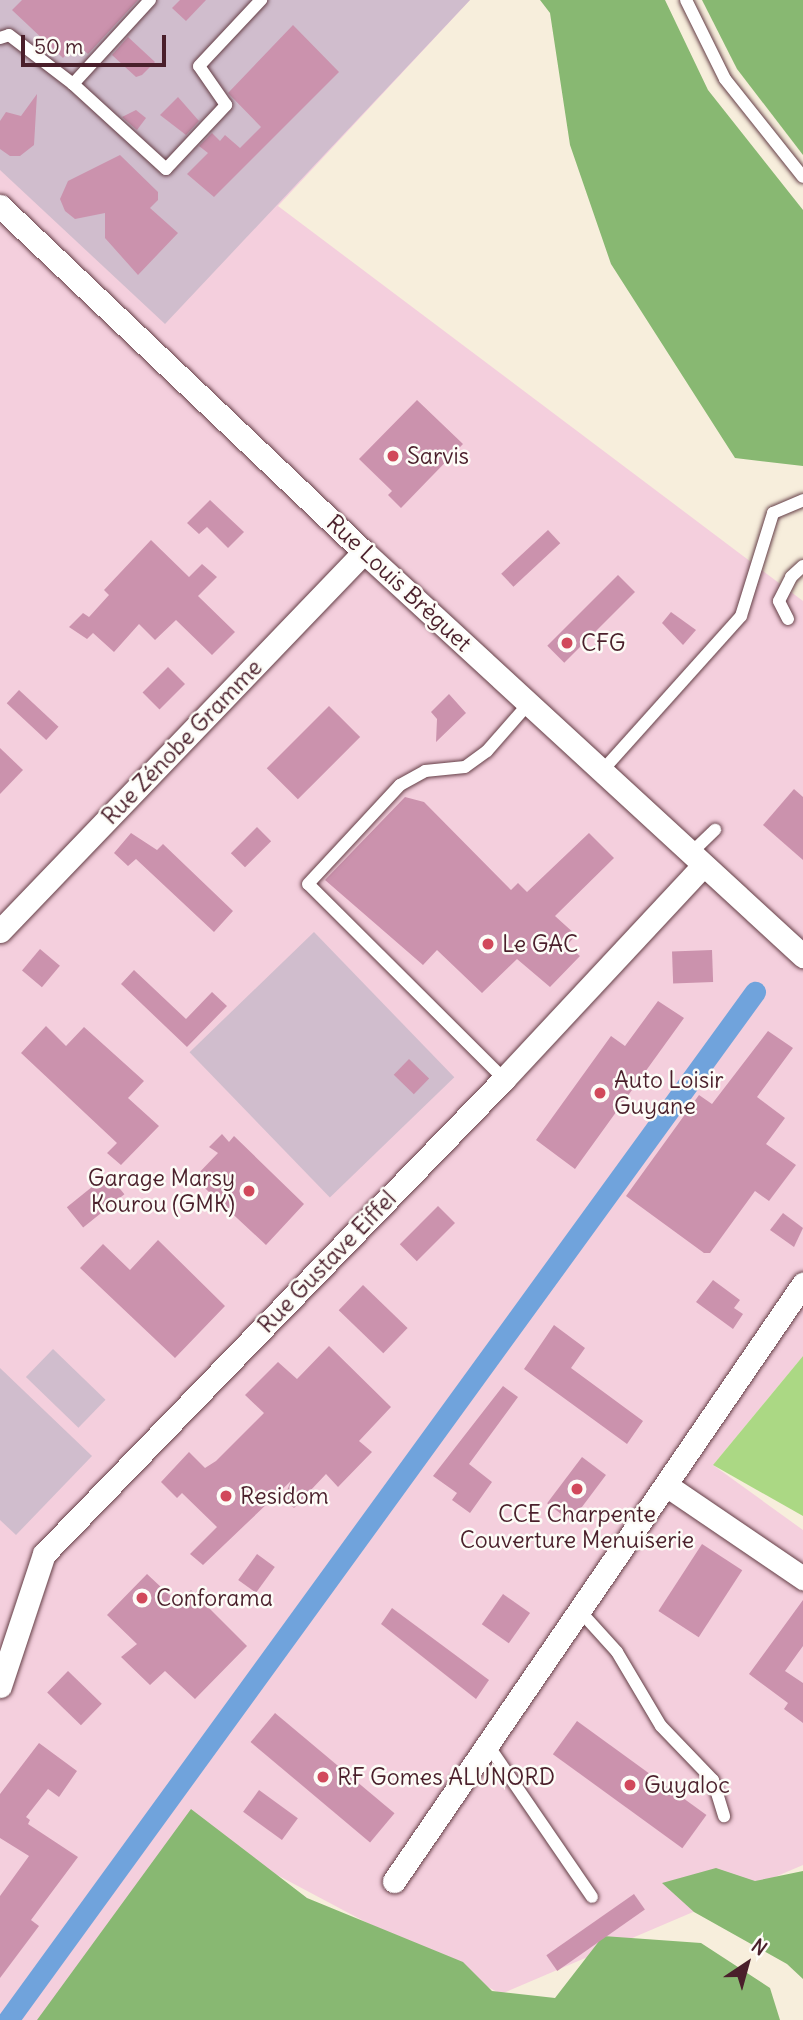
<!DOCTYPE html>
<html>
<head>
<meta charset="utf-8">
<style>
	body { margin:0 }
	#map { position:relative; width:803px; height:2020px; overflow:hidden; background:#f7eedc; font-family:Delius,sans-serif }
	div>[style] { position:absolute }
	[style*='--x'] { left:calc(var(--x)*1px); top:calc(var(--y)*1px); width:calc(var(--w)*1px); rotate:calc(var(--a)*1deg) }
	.built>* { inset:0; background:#f4cfdd }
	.industrial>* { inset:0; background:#d0bdcd; transform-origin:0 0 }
	.green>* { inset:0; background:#abd884 }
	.forest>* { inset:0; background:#88b872 }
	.canal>* { height:21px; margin:-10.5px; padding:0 10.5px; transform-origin:10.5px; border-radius:10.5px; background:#70a3dc }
	.building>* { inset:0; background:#cb92ad; transform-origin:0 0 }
	.roads { filter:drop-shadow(0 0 2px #643e46) drop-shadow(0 0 2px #643e46) }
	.service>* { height:12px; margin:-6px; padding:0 6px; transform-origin:6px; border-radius:6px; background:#fff }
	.minor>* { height:23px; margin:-11.5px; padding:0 11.5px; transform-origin:11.5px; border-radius:11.5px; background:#fff }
	.dots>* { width:19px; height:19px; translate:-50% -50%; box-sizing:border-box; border:4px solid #fdfcf7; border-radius:50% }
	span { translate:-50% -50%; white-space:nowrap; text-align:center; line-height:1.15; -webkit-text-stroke:5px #fdfcf7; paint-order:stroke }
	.poi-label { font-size:23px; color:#4a1f2b }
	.left { translate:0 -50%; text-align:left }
	.right { translate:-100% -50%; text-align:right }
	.street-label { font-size:23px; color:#4a1f2b }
	.north { position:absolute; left:712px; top:1929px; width:70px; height:70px; -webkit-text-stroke:5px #fdfcf7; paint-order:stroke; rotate:36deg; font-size:19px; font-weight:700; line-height:28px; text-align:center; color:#4a1f2b }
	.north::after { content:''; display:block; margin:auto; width:24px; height:32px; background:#4a1f2b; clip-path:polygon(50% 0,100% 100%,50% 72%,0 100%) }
	.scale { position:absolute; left:21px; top:35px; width:145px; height:32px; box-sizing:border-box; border:4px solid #4a1f2b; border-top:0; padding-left:9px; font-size:21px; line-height:24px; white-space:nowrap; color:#4a1f2b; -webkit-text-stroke:5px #fdfcf7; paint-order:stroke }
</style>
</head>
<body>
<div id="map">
	<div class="built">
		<div style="clip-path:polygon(0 0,470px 0,278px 206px,803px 601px,803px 1356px,713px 1465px,803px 1530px,803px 1865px,501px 1994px,200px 1834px,46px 2020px,0 2020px)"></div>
	</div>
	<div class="industrial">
		<div style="clip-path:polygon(0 0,470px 0,165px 324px,0 170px)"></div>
		<div style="left:314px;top:932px;width:202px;height:173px;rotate:46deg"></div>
		<div style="left:53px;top:1349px;width:73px;height:39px;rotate:44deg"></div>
		<div style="clip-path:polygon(0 1368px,92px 1456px,16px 1535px,0 1520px)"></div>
	</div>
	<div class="green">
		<div style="clip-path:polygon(803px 1356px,803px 1516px,713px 1465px)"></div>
	</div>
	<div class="forest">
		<div style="clip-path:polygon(540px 0,665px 0,708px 90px,803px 210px,803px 466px,735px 458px,611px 264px,570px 145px,550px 13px)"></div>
		<div style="clip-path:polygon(702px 0,803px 0,803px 155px,737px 69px)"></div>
		<div style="clip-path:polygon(191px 1809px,307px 1898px,463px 1962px,492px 1991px,555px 1998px,603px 1936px,701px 1943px,770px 1988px,780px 2020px,37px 2020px)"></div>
		<div style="clip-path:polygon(716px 1868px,755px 1881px,803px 1871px,803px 1979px,787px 1964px,694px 1912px,662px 1883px)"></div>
	</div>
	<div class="canal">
		<div style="--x:8;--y:2020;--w:1271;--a:-54"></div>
	</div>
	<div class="building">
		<div style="clip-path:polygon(22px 0,138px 0,88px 54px,76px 43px,63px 58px,12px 10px)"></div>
		<div style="clip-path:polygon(180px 0,206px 0,186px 21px,172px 8px)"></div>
		<div style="clip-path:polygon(293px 25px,339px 72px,214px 197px,187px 174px,208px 153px,199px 146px,212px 133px,220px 141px,225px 135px,240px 148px,261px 127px,228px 93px)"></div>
		<div style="clip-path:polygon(128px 37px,155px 62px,142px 75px,136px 77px,112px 55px)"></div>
		<div style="clip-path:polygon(37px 94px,34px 145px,20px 156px,10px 156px,0 149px,0 121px,6px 112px,21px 116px)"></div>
		<div style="clip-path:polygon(178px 97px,199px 121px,186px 135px,160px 115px)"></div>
		<div style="clip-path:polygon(136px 110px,146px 118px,137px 130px,122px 117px)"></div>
		<div style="clip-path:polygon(120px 155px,158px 192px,158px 200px,150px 208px,178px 233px,138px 275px,105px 238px,105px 213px,75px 219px,65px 211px,60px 199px,68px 181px)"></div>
		<div style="clip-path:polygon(417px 400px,463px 444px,401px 508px,388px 495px,392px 491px,359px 459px)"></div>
		<div style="clip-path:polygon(210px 500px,244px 532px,228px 548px,207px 527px,199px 534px,187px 523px)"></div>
		<div style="left:548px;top:530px;width:18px;height:64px;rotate:47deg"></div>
		<div style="clip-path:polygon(151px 540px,189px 577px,202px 564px,217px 577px,198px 596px,235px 632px,212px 655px,176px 620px,155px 640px,139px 624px,114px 652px,93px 633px,87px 639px,69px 627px,83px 613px,89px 617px,109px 595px,104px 590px)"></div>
		<div style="left:618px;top:575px;width:24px;height:100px;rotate:45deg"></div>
		<div style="clip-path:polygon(671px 612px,696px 630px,683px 645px,662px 623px)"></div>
		<div style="left:168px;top:667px;width:24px;height:36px;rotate:45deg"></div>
		<div style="left:19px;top:690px;width:54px;height:18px;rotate:43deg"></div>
		<div style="clip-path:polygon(449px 694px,466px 713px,436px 742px,437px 719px,431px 712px)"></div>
		<div style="left:329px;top:706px;width:44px;height:88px;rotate:45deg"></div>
		<div style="clip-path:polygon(0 748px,23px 770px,0 794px)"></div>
		<div style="clip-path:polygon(794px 789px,803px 797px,803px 860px,763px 825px)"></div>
		<div style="clip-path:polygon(405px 797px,424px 802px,511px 890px,518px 883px,527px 892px,589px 833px,614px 858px,555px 916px,576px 935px,567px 945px,580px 956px,550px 987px,517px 959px,482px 993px,437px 950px,423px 965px,325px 880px)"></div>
		<div style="left:257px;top:827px;width:20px;height:37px;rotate:45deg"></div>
		<div style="clip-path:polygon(131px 833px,157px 850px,163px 844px,233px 911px,214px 932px,136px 859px,128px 866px,114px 853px)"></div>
		<div style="left:40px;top:949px;width:26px;height:28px;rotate:40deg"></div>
		<div style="left:712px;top:950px;width:32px;height:40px;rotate:88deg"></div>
		<div style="clip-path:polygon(134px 970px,186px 1019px,212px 992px,227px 1006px,187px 1047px,121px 984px)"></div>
		<div style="clip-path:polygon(658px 1001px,684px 1018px,575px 1169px,536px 1140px,611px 1036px,625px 1046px)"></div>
		<div style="clip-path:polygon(46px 1026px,66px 1046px,84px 1027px,144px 1081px,128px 1098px,159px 1126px,121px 1165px,107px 1153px,117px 1143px,21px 1053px)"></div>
		<div style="clip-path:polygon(768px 1031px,793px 1048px,757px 1097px,785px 1118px,766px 1144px,796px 1165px,769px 1201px,755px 1191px,710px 1253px,704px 1253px,626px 1196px,699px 1095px,712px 1104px)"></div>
		<div style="left:409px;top:1059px;width:28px;height:22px;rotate:44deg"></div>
		<div style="clip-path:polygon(222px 1134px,229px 1142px,234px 1136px,304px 1204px,266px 1245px,194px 1178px,218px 1153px,209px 1147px)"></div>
		<div style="left:108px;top:1174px;width:26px;height:53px;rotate:51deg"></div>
		<div style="left:438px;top:1206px;width:24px;height:54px;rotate:45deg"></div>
		<div style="clip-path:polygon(783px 1213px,803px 1228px,794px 1247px,770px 1230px)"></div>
		<div style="clip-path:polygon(158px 1240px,225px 1306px,175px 1358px,80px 1268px,103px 1244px,130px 1270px)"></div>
		<div style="clip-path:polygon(713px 1280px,740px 1300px,734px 1308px,743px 1314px,733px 1329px,696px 1302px)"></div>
		<div style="left:363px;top:1285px;width:62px;height:35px;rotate:44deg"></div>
		<div style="clip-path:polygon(554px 1325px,585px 1348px,571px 1368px,643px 1421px,627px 1444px,524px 1369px)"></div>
		<div style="clip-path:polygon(329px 1346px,391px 1407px,359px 1441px,372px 1452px,338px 1487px,326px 1474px,294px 1508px,284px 1498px,291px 1481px,203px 1565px,190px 1554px,217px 1527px,182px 1493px,177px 1498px,161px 1482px,189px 1452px,205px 1468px,216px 1461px,264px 1413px,245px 1395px,278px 1362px,297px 1379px)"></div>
		<div style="clip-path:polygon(503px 1386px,518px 1397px,469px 1464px,492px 1482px,470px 1513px,452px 1500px,457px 1493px,433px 1476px)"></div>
		<div style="left:582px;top:1457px;width:30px;height:58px;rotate:37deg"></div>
		<div style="left:702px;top:1544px;width:48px;height:80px;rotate:33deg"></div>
		<div style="left:257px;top:1554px;width:22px;height:32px;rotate:36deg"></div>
		<div style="clip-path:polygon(147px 1574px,178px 1603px,191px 1590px,247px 1646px,195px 1699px,165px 1671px,150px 1685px,121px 1657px,137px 1644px,107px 1615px)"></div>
		<div style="left:503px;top:1594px;width:33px;height:37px;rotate:35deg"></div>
		<div style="clip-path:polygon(803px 1600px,803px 1646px,785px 1671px,803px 1683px,803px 1723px,784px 1709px,788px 1703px,749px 1674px)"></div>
		<div style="clip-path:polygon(392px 1608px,489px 1680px,476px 1699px,381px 1624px)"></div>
		<div style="left:68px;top:1671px;width:47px;height:30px;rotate:44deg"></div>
		<div style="left:275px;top:1713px;width:156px;height:38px;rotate:40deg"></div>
		<div style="left:577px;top:1721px;width:160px;height:41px;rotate:36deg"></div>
		<div style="clip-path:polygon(39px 1743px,77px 1771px,59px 1797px,48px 1789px,26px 1817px,30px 1820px,28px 1824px,78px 1857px,31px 1920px,39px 1926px,0 1978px,0 1896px,29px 1856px,0 1838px,0 1794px)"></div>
		<div style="left:259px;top:1790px;width:48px;height:27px;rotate:36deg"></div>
		<div style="left:634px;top:1894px;width:19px;height:107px;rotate:55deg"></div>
	</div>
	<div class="roads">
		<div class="service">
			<div style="--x:686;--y:0;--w:88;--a:63.7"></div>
			<div style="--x:725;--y:79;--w:125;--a:51.5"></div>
			<div style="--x:0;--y:38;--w:9;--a:-18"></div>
			<div style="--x:9;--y:35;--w:81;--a:37.4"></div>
			<div style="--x:73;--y:84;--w:126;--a:42.4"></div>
			<div style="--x:166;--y:169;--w:88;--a:-46.8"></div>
			<div style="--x:226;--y:105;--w:47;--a:-124.7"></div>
			<div style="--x:199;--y:66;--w:91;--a:-46.8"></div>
			<div style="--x:73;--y:84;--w:114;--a:-47.5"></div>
			<div style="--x:788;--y:619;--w:20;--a:-117"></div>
			<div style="--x:779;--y:601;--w:27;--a:-63"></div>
			<div style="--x:791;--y:577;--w:16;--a:-43"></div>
			<div style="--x:602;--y:771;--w:208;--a:-48.1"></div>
			<div style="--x:741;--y:616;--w:108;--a:-72.7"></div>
			<div style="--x:773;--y:513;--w:33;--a:-23"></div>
			<div style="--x:690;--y:854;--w:35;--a:-44"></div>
			<div style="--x:504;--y:1079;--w:276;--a:-135.1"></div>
			<div style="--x:308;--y:884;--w:135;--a:-47.1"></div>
			<div style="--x:400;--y:785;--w:29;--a:-29"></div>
			<div style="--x:425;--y:771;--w:40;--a:-5.7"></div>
			<div style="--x:465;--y:767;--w:27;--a:-36"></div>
			<div style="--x:487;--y:751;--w:64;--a:-48.8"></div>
			<div style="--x:580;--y:1611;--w:55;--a:47.9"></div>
			<div style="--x:617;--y:1652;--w:86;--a:59.3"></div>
			<div style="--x:661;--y:1726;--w:75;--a:46.1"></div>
			<div style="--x:713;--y:1780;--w:38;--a:73"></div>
			<div style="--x:488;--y:1745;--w:184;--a:55.6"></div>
		</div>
		<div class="minor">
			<div style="--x:0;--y:206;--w:502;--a:43.55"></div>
			<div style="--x:364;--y:552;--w:597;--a:42.62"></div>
			<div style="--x:0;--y:931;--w:525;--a:-46.16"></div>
			<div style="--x:666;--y:1485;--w:166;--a:34.2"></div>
			<div style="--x:0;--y:1686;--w:139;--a:-71.6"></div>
			<div style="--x:44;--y:1554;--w:661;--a:-45.92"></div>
			<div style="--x:504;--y:1079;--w:290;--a:-47"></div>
			<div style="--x:394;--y:1881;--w:724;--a:-55.59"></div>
		</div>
	</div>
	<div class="dots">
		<div style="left:393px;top:456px;background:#d1495b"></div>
		<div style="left:567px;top:643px;background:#d1495b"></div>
		<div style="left:488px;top:944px;background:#d1495b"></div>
		<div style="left:600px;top:1093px;background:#d1495b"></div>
		<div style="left:249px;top:1191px;background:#d1495b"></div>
		<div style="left:577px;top:1489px;background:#d1495b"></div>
		<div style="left:226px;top:1496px;background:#d1495b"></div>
		<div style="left:142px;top:1598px;background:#d1495b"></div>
		<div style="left:323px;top:1777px;background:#d1495b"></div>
		<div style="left:630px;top:1785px;background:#d1495b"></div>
	</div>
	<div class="poi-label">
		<span class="left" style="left:407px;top:456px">Sarvis</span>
		<span class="left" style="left:581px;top:643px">CFG</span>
		<span class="left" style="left:502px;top:944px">Le GAC</span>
		<span class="left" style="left:614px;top:1093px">Auto Loisir<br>Guyane</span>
		<span class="right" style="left:235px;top:1191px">Garage Marsy<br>Kourou (GMK)</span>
		<span class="left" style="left:240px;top:1496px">Residom</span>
		<span style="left:577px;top:1527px">CCE Charpente<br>Couverture Menuiserie</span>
		<span class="left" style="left:156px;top:1598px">Conforama</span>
		<span class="left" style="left:337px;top:1777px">RF Gomes ALUNORD</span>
		<span class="left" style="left:644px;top:1785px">Guyaloc</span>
	</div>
	<div class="street-label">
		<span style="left:399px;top:583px;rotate:43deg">Rue Louis Brèguet</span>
		<span style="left:182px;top:742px;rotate:-46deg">Rue Zénobe Gramme</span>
		<span style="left:327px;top:1262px;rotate:-46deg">Rue Gustave Eiffel</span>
	</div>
	<div class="north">N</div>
	<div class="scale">50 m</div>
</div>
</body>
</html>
